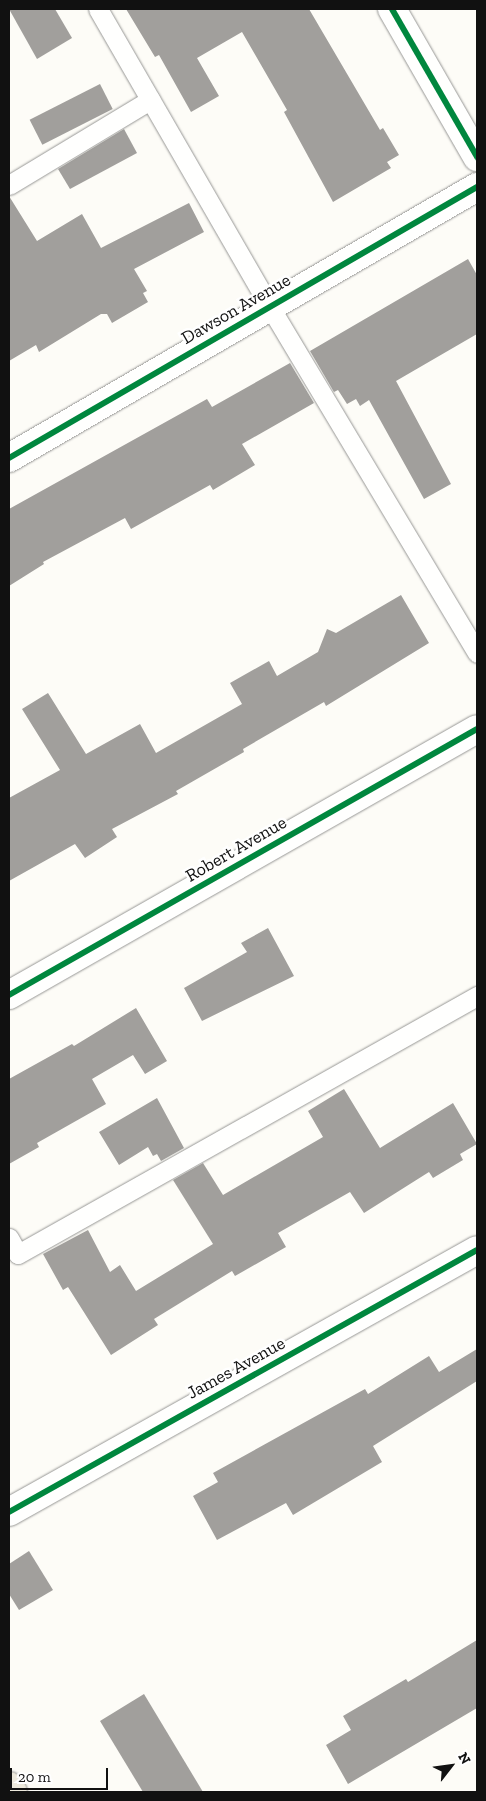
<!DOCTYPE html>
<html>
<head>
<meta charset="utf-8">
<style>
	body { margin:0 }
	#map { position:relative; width:486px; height:1801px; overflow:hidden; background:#fdfcf7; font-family:"Zilla Slab",serif }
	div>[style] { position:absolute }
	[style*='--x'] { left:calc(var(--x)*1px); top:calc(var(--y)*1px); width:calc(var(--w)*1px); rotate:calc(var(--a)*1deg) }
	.building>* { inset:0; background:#a19f9c; transform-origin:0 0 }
	.roads { filter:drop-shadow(0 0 1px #979795) drop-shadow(0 0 1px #979795) }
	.lane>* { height:19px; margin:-9.5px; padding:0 9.5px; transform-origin:9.5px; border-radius:9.5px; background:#fffffe }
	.street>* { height:28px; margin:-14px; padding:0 14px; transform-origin:14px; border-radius:14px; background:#fffffe }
	.primary>* { height:28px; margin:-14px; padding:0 14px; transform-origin:14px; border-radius:14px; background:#ede9dc }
	.cycleway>* { height:6px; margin:-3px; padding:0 3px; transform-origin:3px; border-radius:3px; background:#00873e }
	span { translate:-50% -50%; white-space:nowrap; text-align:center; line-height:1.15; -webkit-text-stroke:5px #fff; paint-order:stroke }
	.street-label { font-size:18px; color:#111 }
	.frame { position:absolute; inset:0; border:10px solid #111; pointer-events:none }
	.north { position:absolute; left:426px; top:1741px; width:50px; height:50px; -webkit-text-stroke:4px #fff; paint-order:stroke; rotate:60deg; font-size:14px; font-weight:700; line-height:20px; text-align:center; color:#111 }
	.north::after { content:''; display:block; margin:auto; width:18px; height:22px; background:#111; clip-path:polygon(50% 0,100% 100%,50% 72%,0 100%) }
	.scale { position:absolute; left:10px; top:1768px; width:98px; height:22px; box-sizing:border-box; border:2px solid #111; border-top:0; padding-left:6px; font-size:15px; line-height:18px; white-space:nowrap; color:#111; -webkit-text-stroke:4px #fff; paint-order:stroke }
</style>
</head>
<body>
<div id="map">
	<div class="building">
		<div style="clip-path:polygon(9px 9px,55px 9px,72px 38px,37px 59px)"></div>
		<div style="clip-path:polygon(126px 9px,309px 9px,380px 130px,383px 128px,399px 155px,387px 162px,391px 168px,333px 202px,284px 112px,287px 110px,242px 32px,197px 58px,219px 96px,191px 112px,159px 55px,155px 57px)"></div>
		<div style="left:100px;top:84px;width:28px;height:79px;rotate:63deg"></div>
		<div style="clip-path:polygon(124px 129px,137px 153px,70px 189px,58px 169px)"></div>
		<div style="clip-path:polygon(9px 196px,37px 241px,82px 214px,101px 248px,189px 203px,204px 232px,134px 269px,147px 291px,143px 293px,148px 302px,112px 323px,107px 314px,101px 314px,39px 352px,36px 345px,9px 361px)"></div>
		<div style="clip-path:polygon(468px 259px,477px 275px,477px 334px,396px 381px,451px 484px,424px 499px,369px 400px,360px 406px,356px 399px,347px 404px,338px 390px,334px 392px,310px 351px)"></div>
		<div style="clip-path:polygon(290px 363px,314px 403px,242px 444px,255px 465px,213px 490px,210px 485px,131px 529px,125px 518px,43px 562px,44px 564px,9px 586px,9px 509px,207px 399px,212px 407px)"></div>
		<div style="clip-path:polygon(401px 595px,429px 643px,326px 706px,324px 702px,243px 749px,244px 752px,176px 791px,178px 794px,112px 829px,117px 837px,85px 858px,75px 844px,9px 881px,9px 798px,60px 770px,22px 709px,48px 693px,86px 754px,140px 724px,156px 753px,242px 704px,230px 683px,269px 661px,277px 676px,318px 652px,327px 629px,336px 633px)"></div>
		<div style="clip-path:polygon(268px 928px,294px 976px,202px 1021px,184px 988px,247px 952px,241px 943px)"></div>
		<div style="clip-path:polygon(136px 1008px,167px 1061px,145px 1074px,133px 1055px,92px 1079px,106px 1104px,37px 1143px,39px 1147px,9px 1164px,9px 1079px,72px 1044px,74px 1046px)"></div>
		<div style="clip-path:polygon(344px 1089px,380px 1148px,453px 1103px,477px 1144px,460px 1154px,463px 1160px,433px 1178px,429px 1172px,364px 1213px,350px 1192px,278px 1233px,286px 1247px,235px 1276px,232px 1271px,154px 1319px,158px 1325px,111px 1355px,68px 1287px,63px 1290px,43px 1254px,88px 1230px,110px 1272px,120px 1265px,136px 1291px,213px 1244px,173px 1180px,203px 1163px,223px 1195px,323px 1137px,308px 1111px)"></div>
		<div style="clip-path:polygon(157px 1098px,184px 1148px,161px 1161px,157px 1154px,153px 1156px,148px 1147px,119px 1165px,99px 1132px)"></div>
		<div style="clip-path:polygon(477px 1349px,477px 1381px,373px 1446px,382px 1462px,293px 1515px,286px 1503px,217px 1540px,193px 1496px,218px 1482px,213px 1473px,365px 1389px,368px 1394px,429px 1356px,439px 1372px)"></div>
		<div style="clip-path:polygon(29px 1551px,53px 1590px,19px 1610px,9px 1594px,9px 1564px)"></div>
		<div style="clip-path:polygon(477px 1640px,477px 1708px,348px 1784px,326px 1745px,351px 1730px,343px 1716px,406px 1679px,408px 1682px)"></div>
		<div style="clip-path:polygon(144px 1694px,203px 1792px,143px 1792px,100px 1721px)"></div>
	</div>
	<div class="roads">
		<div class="lane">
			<div style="--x:98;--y:9;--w:344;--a:60"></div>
			<div style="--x:270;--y:307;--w:403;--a:59.1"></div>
			<div style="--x:9;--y:185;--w:165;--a:-31.1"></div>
			<div style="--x:9;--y:1238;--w:18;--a:61"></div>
			<div style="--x:18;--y:1254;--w:527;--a:-29.34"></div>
		</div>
		<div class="street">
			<div style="--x:392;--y:9;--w:171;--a:60.1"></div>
			<div style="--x:9;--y:458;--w:541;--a:-30.07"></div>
			<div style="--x:9;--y:995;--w:538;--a:-29.61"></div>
			<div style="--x:9;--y:1512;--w:536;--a:-29.24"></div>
		</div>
		<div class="primary">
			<div style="--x:9;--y:1786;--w:7;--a:56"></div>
		</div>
	</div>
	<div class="cycleway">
		<div style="--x:392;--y:9;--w:171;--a:60.1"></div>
		<div style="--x:9;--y:458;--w:541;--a:-30.07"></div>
		<div style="--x:9;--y:995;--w:538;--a:-29.61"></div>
		<div style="--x:9;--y:1512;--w:536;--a:-29.24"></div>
	</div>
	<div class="street-label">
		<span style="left:236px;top:309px;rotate:-30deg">Dawson Avenue</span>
		<span style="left:236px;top:849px;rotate:-30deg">Robert Avenue</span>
		<span style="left:236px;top:1368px;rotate:-29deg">James Avenue</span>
	</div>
	<div class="frame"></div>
	<div class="north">N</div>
	<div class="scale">20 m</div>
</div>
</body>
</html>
